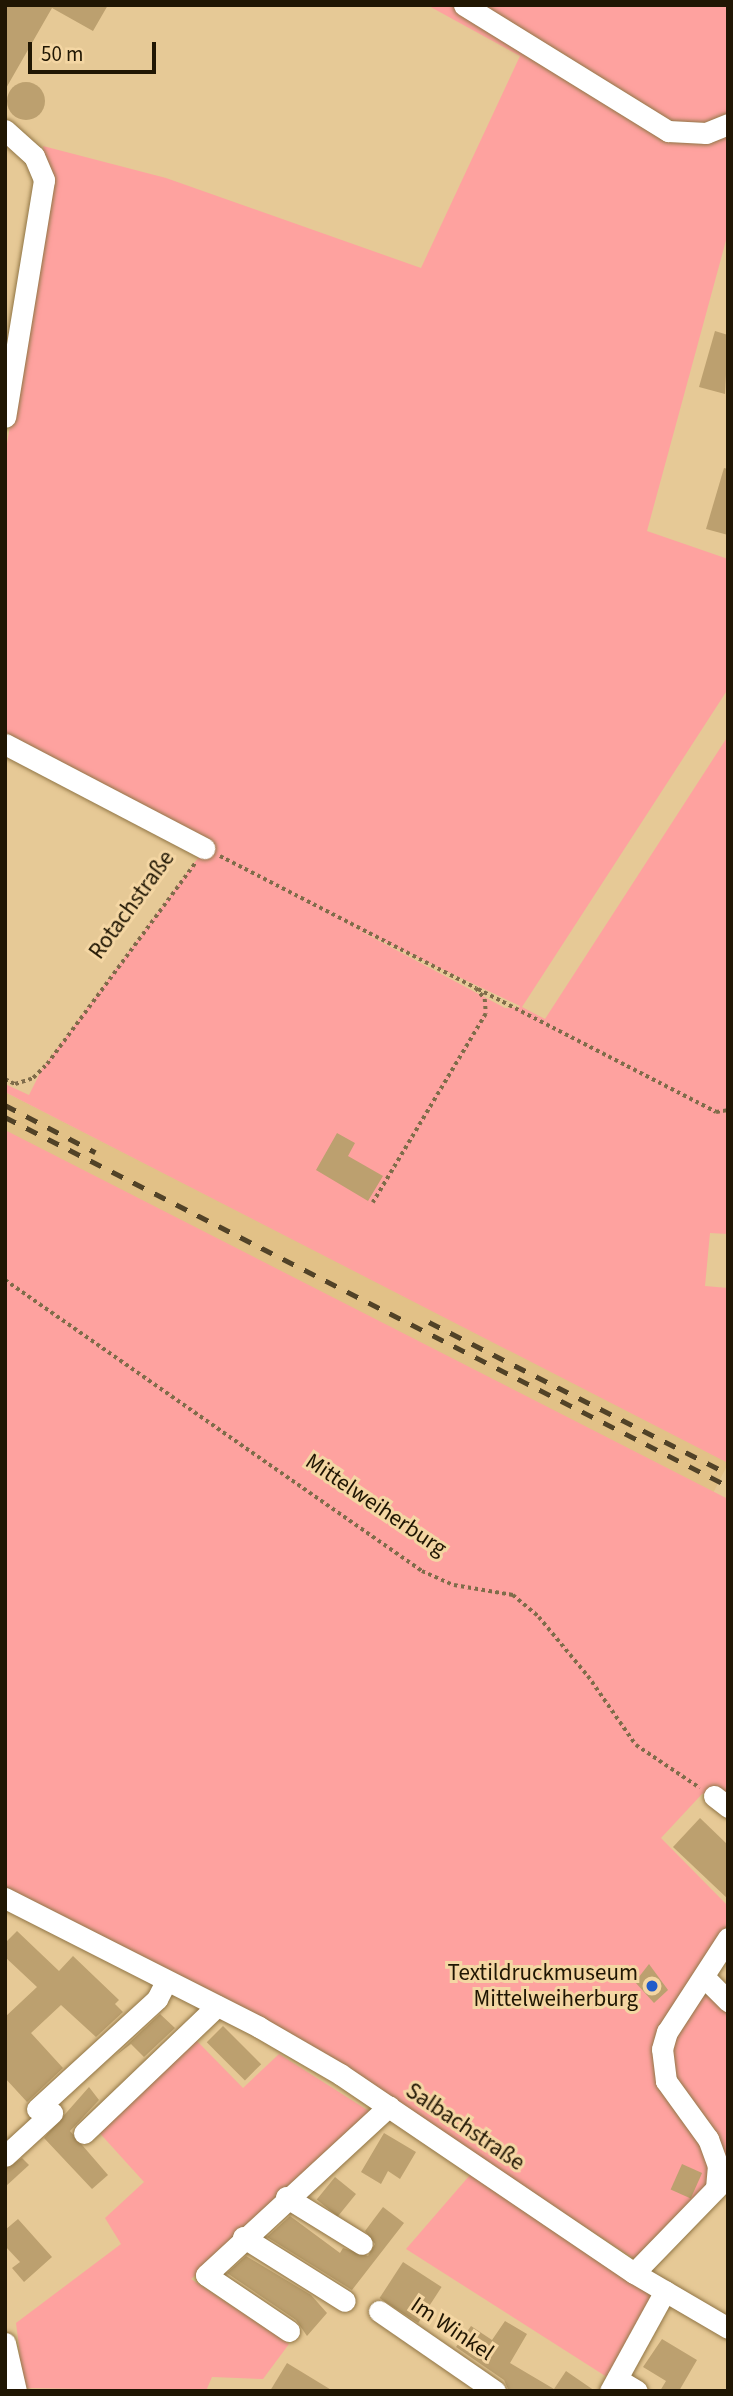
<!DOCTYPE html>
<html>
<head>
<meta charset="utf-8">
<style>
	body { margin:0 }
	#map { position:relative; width:733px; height:2396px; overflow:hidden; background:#e6c996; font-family:"Source Sans 3",sans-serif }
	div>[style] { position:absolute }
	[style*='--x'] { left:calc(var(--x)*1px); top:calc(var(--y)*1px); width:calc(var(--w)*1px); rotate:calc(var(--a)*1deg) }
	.built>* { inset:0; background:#e2c187; transform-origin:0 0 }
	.green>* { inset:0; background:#fea29f }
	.building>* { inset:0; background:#bca06f; transform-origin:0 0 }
	.round { border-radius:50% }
	.path>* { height:3.5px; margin-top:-1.75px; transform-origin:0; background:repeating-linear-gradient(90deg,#7f6c4a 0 3.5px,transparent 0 7px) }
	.roads { filter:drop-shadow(0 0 2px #907545) drop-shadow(0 0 2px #907545) }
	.minor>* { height:21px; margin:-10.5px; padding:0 10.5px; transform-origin:10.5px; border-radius:10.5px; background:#fff }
	.rail>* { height:5px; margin-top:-2.5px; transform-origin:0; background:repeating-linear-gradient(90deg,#514227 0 12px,transparent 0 24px) }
	.dots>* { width:19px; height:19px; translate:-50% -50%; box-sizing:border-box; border:4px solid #f4d6a3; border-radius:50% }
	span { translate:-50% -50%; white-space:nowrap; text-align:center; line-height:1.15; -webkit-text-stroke:6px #f4d6a3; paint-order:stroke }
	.street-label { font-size:23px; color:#201603 }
	.poi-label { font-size:23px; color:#201603 }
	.right { translate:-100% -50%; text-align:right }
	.frame { position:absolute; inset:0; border:7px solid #201603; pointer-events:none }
	.scale { position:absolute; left:28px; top:42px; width:128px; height:32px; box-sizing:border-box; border:4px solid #201603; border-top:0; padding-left:9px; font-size:21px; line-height:24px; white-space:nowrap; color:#201603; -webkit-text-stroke:5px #f4d6a3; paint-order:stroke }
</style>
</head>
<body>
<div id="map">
	<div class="built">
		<div style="left:5px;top:1092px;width:813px;height:38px;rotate:27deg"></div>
	</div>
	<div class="green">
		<div style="clip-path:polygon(evenodd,427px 5px,728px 5px,728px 233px,647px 531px,728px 559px,728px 689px,522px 1007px,545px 1019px,728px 736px,728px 1234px,710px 1233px,705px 1286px,728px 1288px,728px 1463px,5px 1092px,5px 1084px,29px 1095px,42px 1069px,201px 854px,5px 752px,5px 455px,49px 203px,43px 146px,166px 178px,421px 268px,520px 56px,427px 5px,351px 926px,520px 1006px,520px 1007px,505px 1008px,351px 926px)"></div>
		<div style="clip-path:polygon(5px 1130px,728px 1499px,728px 1800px,720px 1789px,702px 1794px,661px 1838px,728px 1906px,728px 1923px,699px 1974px,728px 2009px,728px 2171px,636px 2260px,341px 2068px,5px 1889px)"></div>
		<div style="clip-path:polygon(196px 2040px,243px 2088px,279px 2054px,372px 2113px,191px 2279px,289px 2344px,263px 2379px,212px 2377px,206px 2391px,26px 2388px,16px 2362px,20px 2354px,16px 2323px,121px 2244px,105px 2218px,144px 2182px,96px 2129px)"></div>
		<div style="clip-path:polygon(470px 2175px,650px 2294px,654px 2300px,610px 2379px,406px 2249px)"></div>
	</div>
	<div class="building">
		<div style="clip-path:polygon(5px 5px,108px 5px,93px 31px,52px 8px,5px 90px)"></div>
		<div class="round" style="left:7px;top:82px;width:38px;height:38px"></div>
		<div style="clip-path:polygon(715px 331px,728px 335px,725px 394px,699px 387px)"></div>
		<div style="clip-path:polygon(724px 468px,728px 469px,728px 535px,706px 529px)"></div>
		<div style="clip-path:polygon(337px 1133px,355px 1143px,348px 1156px,383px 1176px,368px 1201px,316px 1170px)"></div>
		<div style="clip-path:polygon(700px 1818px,728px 1845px,728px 1899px,673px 1847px)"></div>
		<div style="clip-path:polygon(17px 1931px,59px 1971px,73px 1956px,119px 2000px,115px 2004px,123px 2012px,96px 2037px,61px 2005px,31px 2033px,63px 2068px,27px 2102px,5px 2078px,5px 2017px,37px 1987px,5px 1957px,5px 1943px)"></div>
		<div style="clip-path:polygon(649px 1964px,668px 1990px,654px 2003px,635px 1982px)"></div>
		<div style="clip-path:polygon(160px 2014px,175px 2028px,144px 2057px,131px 2044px,115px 2056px)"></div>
		<div style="left:223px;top:2026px;width:54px;height:23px;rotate:45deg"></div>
		<div style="clip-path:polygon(89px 2087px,99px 2100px,70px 2131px,108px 2175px,92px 2189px,44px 2138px)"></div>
		<div style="clip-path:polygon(384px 2133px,416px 2152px,400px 2179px,388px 2171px,381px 2184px,361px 2172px)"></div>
		<div style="clip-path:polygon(22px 2158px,29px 2165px,5px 2187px,5px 2169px)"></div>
		<div style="left:682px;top:2164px;width:22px;height:28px;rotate:24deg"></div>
		<div style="left:335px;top:2177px;width:27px;height:29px;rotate:39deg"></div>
		<div style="clip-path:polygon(383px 2207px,404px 2223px,352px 2290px,267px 2237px,290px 2216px,340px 2253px,343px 2248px,368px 2256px,375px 2244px,365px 2231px)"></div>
		<div style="clip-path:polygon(18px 2219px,52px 2257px,24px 2282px,12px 2268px,20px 2262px,5px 2246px,5px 2230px)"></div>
		<div style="clip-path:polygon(246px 2256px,311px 2295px,327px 2313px,307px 2336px,296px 2320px,227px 2273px)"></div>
		<div style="left:403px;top:2262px;width:46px;height:43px;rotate:33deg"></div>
		<div style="clip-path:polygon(505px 2321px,527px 2334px,510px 2363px,554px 2389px,566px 2371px,595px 2391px,509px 2391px,504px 2380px,456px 2347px,471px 2326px,492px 2340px)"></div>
		<div style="clip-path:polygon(662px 2339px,697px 2360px,679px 2391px,660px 2391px,666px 2381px,643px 2367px)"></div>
		<div style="clip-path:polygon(287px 2363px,333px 2391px,270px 2391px)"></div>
	</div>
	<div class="path">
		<div style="--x:220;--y:856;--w:288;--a:27.3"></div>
		<div style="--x:476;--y:988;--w:14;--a:51"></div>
		<div style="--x:485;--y:999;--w:15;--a:86"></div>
		<div style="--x:486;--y:1014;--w:220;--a:120.9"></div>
		<div style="--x:478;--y:989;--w:268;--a:27.3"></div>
		<div style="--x:716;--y:1112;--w:12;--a:-9"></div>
		<div style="--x:5;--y:1079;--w:11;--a:27"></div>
		<div style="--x:15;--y:1084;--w:19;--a:-18"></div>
		<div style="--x:33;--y:1078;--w:20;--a:-45"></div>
		<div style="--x:47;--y:1064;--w:250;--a:-53.6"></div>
		<div style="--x:5;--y:1280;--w:508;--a:34.91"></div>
		<div style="--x:422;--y:1571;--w:35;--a:24"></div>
		<div style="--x:454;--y:1585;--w:60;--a:9.6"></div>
		<div style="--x:513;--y:1595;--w:34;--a:40"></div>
		<div style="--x:539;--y:1617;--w:77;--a:50.3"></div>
		<div style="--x:588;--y:1676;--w:84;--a:55.2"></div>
		<div style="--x:636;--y:1745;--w:77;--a:33.9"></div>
	</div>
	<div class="roads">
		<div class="minor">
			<div style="--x:464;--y:5;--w:240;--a:31.7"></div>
			<div style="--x:668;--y:131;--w:38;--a:3"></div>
			<div style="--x:706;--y:133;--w:24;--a:-22"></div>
			<div style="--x:5;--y:130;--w:39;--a:42"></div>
			<div style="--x:34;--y:156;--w:26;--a:67"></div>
			<div style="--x:44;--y:180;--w:240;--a:99.3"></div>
			<div style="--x:5;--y:744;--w:225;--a:27.6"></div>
			<div style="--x:714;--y:1796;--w:18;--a:38"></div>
			<div style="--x:5;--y:1898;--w:285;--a:26.9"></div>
			<div style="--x:259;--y:2027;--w:94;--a:30.1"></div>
			<div style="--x:340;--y:2074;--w:355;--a:34.1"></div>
			<div style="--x:634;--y:2273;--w:109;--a:30.3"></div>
			<div style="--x:705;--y:1978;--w:33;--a:45"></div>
			<div style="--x:37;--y:2109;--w:163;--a:-42.5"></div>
			<div style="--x:157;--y:1999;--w:20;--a:-63"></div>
			<div style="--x:84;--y:2133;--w:184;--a:-43.7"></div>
			<div style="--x:5;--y:2156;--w:64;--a:-42.5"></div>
			<div style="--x:716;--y:2188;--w:22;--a:-85"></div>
			<div style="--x:718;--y:2166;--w:29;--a:-110"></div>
			<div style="--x:708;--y:2139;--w:72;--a:-125.9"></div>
			<div style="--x:666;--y:2081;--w:32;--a:-97"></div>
			<div style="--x:662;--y:2049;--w:18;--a:-74"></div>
			<div style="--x:667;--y:2032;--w:112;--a:-57"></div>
			<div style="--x:286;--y:2197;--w:89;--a:31.7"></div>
			<div style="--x:243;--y:2237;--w:120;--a:32.1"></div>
			<div style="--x:634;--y:2273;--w:132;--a:-45.9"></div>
			<div style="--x:379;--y:2311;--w:141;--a:34.6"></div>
			<div style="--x:289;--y:2331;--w:100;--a:-146"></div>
			<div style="--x:206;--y:2275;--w:249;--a:-42.7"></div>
			<div style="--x:5;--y:2343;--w:49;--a:77.1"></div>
			<div style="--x:617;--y:2379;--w:23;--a:31"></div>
			<div style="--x:610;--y:2391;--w:114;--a:-61.2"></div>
		</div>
	</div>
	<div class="rail">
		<div style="--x:5;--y:1105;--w:102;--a:27.6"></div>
		<div style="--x:5;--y:1117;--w:812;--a:27.04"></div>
		<div style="--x:429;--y:1322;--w:335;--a:26.9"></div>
	</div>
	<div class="dots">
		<div style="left:652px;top:1986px;background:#225cc9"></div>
	</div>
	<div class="street-label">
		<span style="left:132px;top:905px;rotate:-54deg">Rotachstraße</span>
		<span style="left:376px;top:1505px;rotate:34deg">Mittelweiherburg</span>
		<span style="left:465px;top:2127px;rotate:34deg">Salbachstraße</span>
		<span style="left:452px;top:2329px;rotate:34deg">Im Winkel</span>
	</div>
	<div class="poi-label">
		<span class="right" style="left:638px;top:1986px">Textildruckmuseum<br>Mittelweiherburg</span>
	</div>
	<div class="frame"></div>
	<div class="scale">50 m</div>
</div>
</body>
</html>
